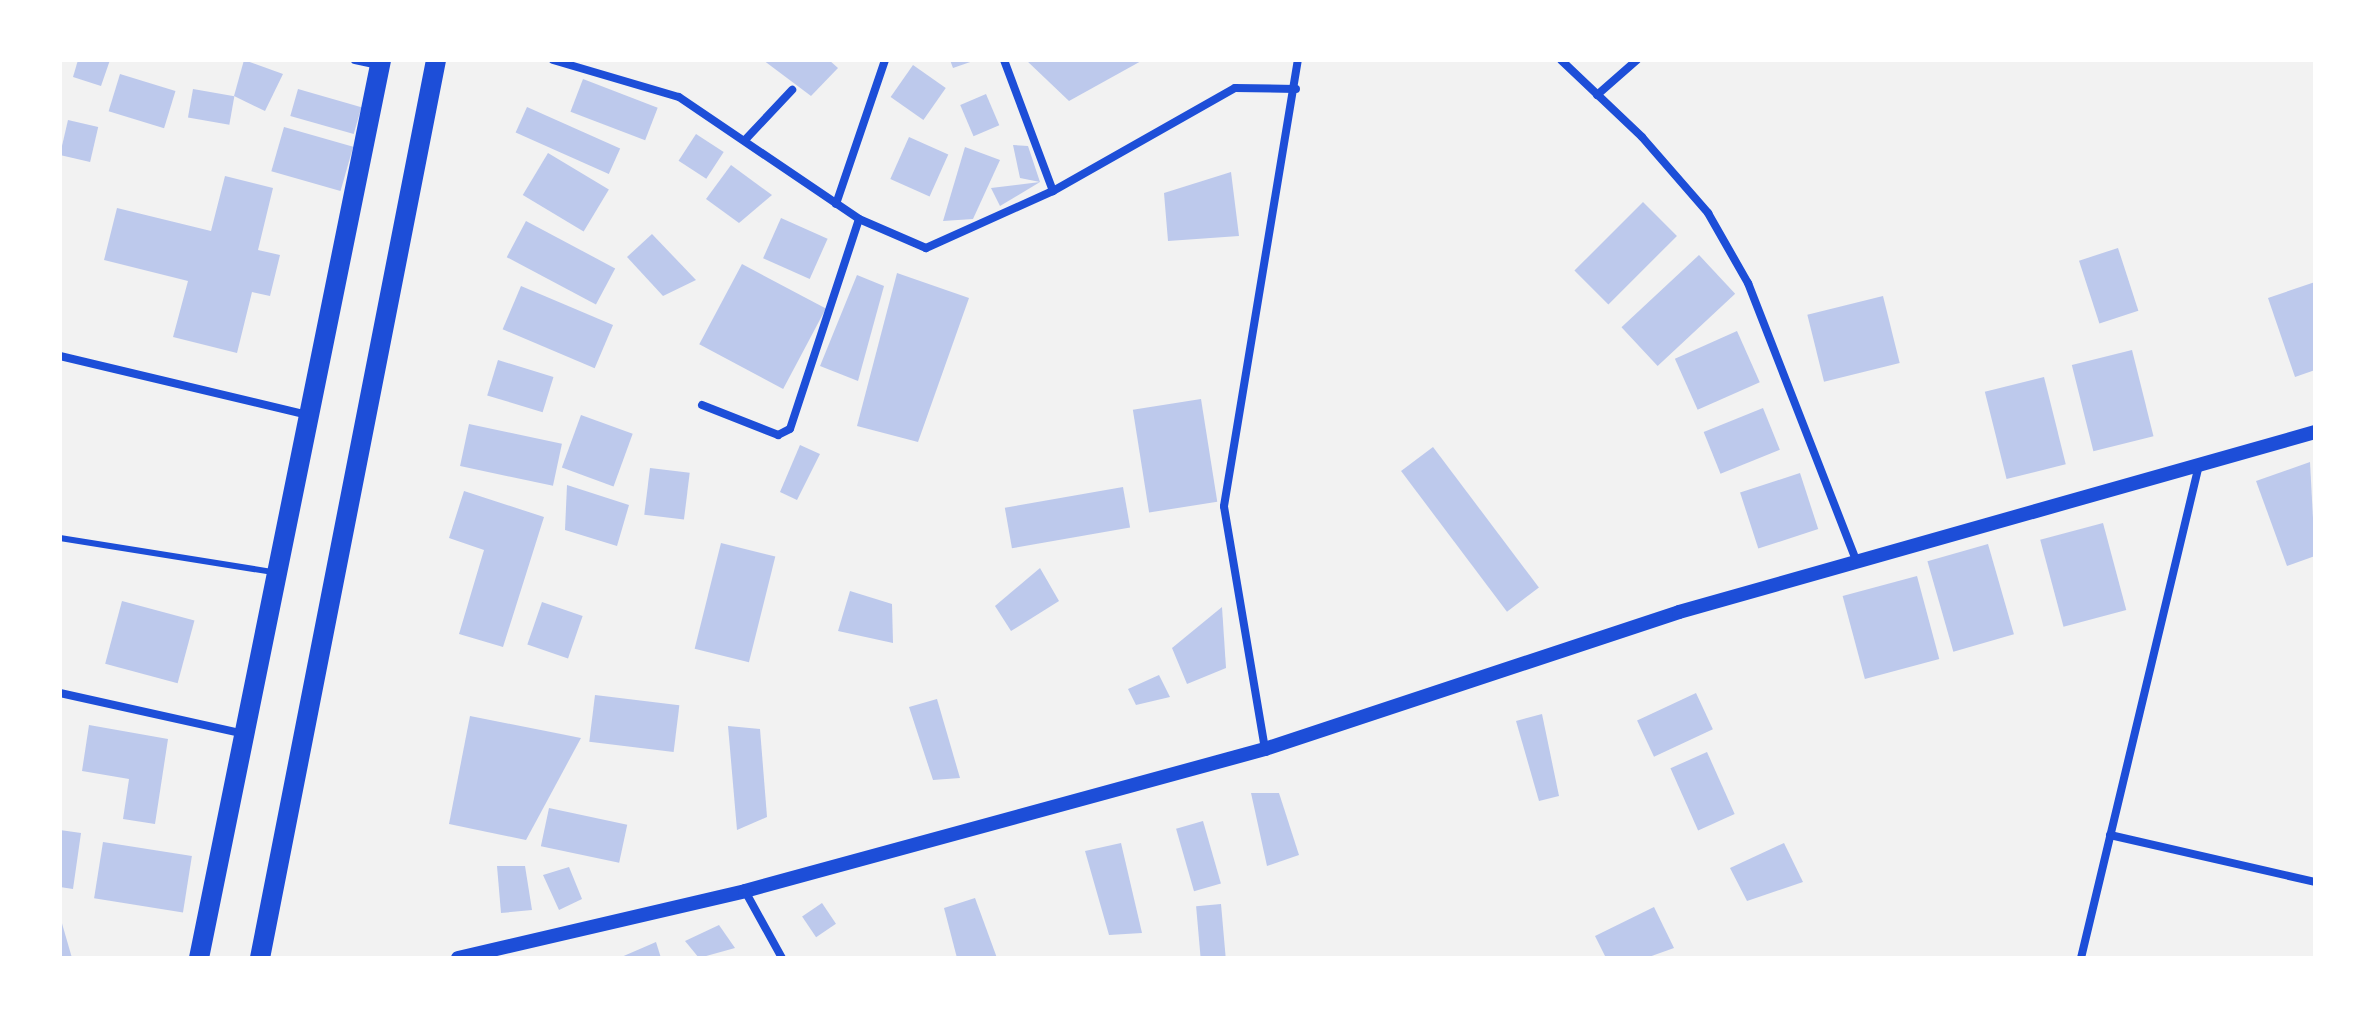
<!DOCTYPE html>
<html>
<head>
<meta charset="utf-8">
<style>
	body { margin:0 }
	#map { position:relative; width:2375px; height:1018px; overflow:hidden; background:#f2f2f2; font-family:"Source Serif 4",serif }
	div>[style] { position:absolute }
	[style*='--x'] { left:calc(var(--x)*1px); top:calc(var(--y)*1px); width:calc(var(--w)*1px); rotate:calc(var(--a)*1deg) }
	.building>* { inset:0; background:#bdc9ec; transform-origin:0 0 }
	.service>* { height:6px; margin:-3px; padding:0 3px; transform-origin:3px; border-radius:3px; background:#1d4ed8 }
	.minor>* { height:8px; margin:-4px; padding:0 4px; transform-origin:4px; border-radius:4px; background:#1d4ed8 }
	.tertiary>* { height:14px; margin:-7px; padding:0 7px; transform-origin:7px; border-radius:7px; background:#1d4ed8 }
	.primary>* { height:20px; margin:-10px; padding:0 10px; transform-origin:10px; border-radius:10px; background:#1d4ed8 }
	span { translate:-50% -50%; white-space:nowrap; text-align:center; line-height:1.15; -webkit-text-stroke:8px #fff; paint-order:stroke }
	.frame { position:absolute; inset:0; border:62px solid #fff; pointer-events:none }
</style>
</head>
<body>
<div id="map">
	<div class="building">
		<div style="clip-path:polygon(78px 60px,110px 60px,101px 86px,73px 77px)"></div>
		<div style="clip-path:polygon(244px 60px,283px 74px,265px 111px,234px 96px)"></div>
		<div style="clip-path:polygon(763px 60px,829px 60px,838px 68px,811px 96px)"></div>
		<div style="clip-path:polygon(950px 60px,976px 60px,953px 68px)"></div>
		<div style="clip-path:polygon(1026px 60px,1143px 60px,1069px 101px)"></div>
		<div style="left:913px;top:65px;width:40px;height:39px;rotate:35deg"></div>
		<div style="left:120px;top:74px;width:58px;height:39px;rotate:17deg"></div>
		<div style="left:583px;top:79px;width:80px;height:35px;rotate:21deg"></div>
		<div style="left:193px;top:89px;width:42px;height:29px;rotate:10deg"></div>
		<div style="left:298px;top:89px;width:66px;height:28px;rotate:16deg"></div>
		<div style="left:986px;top:94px;width:34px;height:28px;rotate:67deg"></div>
		<div style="left:527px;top:107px;width:102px;height:28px;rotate:24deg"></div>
		<div style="left:68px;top:120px;width:31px;height:36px;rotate:13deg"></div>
		<div style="left:284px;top:127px;width:72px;height:46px;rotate:16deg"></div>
		<div style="left:696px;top:134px;width:33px;height:32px;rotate:33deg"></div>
		<div style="left:909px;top:137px;width:43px;height:46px;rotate:24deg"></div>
		<div style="clip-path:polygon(1013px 145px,1028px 146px,1040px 182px,1020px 178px)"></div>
		<div style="clip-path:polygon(965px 147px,1000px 160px,973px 219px,943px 221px)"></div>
		<div style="left:548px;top:153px;width:71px;height:49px;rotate:31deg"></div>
		<div style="clip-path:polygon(731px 165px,772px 195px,739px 223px,706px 199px)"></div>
		<div style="clip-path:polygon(1231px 172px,1239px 236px,1168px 241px,1164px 193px)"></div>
		<div style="clip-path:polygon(225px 176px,273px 188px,258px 250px,280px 255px,270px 296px,252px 292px,237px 353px,173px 337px,188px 281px,104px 260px,117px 208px,211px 231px)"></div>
		<div style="clip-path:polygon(1040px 182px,1000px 206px,991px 188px)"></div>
		<div style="left:1643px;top:202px;width:48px;height:97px;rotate:45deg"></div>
		<div style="left:781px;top:218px;width:51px;height:44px;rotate:24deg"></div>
		<div style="left:526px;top:221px;width:101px;height:41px;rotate:28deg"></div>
		<div style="clip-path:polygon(652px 234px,696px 280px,663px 296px,627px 257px)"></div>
		<div style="left:2118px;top:248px;width:66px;height:41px;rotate:72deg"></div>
		<div style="left:1699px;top:255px;width:53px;height:106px;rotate:47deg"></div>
		<div style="left:742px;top:264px;width:95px;height:91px;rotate:28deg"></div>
		<div style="clip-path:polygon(897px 273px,969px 298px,918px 442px,857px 426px)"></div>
		<div style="clip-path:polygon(857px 275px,884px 286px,858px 381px,820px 366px)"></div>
		<div style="clip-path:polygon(2315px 282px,2315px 370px,2295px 377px,2268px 298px)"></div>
		<div style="left:521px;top:286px;width:100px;height:47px;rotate:23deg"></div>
		<div style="left:1883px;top:296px;width:69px;height:78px;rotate:76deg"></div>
		<div style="left:1737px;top:331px;width:56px;height:68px;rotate:66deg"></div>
		<div style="left:2132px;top:350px;width:89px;height:62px;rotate:76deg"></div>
		<div style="left:498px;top:360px;width:58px;height:37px;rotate:17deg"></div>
		<div style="left:2044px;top:377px;width:90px;height:61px;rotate:76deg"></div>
		<div style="left:1201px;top:399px;width:104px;height:69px;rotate:81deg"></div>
		<div style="left:1763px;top:408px;width:45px;height:64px;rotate:68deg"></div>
		<div style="left:581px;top:415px;width:55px;height:56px;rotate:20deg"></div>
		<div style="left:469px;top:424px;width:95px;height:43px;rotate:12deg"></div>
		<div style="clip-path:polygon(800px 445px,820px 454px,797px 500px,780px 492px)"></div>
		<div style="left:1433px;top:447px;width:176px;height:40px;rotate:53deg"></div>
		<div style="clip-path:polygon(2310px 462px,2315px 556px,2287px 566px,2256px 481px)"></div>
		<div style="left:650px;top:468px;width:40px;height:47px;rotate:7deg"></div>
		<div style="left:1800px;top:473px;width:59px;height:63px;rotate:72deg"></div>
		<div style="clip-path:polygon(567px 485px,629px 505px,617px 546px,565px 530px)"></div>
		<div style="left:1123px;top:487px;width:41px;height:120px;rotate:80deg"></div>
		<div style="clip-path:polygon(464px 491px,544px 517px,503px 647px,459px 634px,484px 550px,449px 538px)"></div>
		<div style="left:2103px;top:523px;width:90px;height:65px;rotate:75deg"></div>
		<div style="left:721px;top:543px;width:56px;height:109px;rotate:14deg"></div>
		<div style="left:1988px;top:544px;width:94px;height:63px;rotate:74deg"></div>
		<div style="clip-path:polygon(1040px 568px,1059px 601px,1011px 631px,995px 606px)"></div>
		<div style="left:1917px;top:576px;width:86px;height:77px;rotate:75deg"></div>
		<div style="clip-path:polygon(850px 591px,892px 604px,893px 643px,838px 631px)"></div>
		<div style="left:122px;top:601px;width:75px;height:65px;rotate:15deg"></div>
		<div style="left:542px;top:602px;width:43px;height:45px;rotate:19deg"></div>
		<div style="clip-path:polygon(1222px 607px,1226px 668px,1187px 684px,1172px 648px)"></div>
		<div style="clip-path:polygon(1159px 675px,1170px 697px,1136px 705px,1128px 689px)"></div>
		<div style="left:1696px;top:693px;width:40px;height:65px;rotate:65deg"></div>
		<div style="left:595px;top:695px;width:85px;height:47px;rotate:7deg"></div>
		<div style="clip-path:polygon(937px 699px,960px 778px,933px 780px,909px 707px)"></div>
		<div style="clip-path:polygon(1542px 714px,1559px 796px,1539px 801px,1516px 721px)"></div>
		<div style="clip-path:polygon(470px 716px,581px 738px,526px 840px,449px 824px)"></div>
		<div style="clip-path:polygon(89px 725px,168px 739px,155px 824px,123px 819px,129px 779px,82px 771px)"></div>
		<div style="clip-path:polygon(728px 726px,760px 729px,767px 817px,737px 830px)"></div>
		<div style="left:1707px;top:752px;width:68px;height:40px;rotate:66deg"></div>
		<div style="clip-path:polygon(1251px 793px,1279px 793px,1299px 855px,1267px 866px)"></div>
		<div style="left:549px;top:808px;width:80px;height:39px;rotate:12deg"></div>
		<div style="left:1203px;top:821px;width:65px;height:28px;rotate:74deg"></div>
		<div style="clip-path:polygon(60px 830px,81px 833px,73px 889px,60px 887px)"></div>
		<div style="left:103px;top:842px;width:90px;height:57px;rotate:9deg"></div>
		<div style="clip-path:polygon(1121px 843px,1142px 933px,1109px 935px,1085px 851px)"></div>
		<div style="clip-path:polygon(1784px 843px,1803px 882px,1747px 901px,1730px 868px)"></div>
		<div style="clip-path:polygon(497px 866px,525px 866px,532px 910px,501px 913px)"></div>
		<div style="clip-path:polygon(569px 867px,582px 899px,559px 910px,543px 875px)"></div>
		<div style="clip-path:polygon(975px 898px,997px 958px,957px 958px,944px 908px)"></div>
		<div style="left:822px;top:903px;width:25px;height:24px;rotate:56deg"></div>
		<div style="left:1221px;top:904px;width:54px;height:25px;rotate:85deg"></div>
		<div style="clip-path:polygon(1654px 907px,1674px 948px,1646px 958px,1606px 958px,1595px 936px)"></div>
		<div style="clip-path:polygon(60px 920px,61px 920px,72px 958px,60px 958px)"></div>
		<div style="clip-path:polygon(719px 925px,735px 948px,699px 958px,685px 941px)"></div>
		<div style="clip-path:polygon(656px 942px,661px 958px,619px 958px)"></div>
	</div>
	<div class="service">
		<div style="--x:60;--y:538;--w:216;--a:9.1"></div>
	</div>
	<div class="minor">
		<div style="--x:355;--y:60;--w:24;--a:12"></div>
		<div style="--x:553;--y:60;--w:131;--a:16.4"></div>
		<div style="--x:679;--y:97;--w:217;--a:34.1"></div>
		<div style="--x:859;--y:219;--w:73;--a:23.4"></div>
		<div style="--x:926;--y:248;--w:139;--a:-24.2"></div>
		<div style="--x:1053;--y:191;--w:209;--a:-29.5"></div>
		<div style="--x:1235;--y:88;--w:61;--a:0.9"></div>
		<div style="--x:1004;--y:60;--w:140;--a:69.5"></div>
		<div style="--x:1561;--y:60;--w:112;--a:43.5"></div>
		<div style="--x:1642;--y:137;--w:101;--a:49"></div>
		<div style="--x:1708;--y:213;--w:81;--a:60.3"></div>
		<div style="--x:1748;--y:283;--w:300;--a:68.7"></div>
		<div style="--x:1597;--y:95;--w:53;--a:-41.2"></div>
		<div style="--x:745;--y:140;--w:69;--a:-46.8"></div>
		<div style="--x:836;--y:204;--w:152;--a:-71.2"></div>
		<div style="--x:60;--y:356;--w:251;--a:13.4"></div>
		<div style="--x:702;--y:405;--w:82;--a:21.5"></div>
		<div style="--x:778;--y:435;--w:13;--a:-27"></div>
		<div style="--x:790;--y:429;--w:221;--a:-71.8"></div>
		<div style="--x:60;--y:693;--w:184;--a:12.5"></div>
		<div style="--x:1265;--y:749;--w:246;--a:-99.6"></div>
		<div style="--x:1224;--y:506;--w:452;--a:-80.6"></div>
		<div style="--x:2110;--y:835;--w:210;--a:12.9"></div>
		<div style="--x:745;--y:891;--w:77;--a:61.1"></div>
		<div style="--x:2081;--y:958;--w:507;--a:-76.54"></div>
	</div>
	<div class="tertiary">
		<div style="--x:458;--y:958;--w:295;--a:-13.1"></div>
		<div style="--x:745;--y:891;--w:539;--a:-15.27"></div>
		<div style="--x:1265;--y:749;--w:436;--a:-18.3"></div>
		<div style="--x:1679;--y:612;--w:661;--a:-15.8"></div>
	</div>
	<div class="primary">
		<div style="--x:199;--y:958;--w:916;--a:-78.54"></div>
		<div style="--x:260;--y:958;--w:915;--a:-78.91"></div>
	</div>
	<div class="frame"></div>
</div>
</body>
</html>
